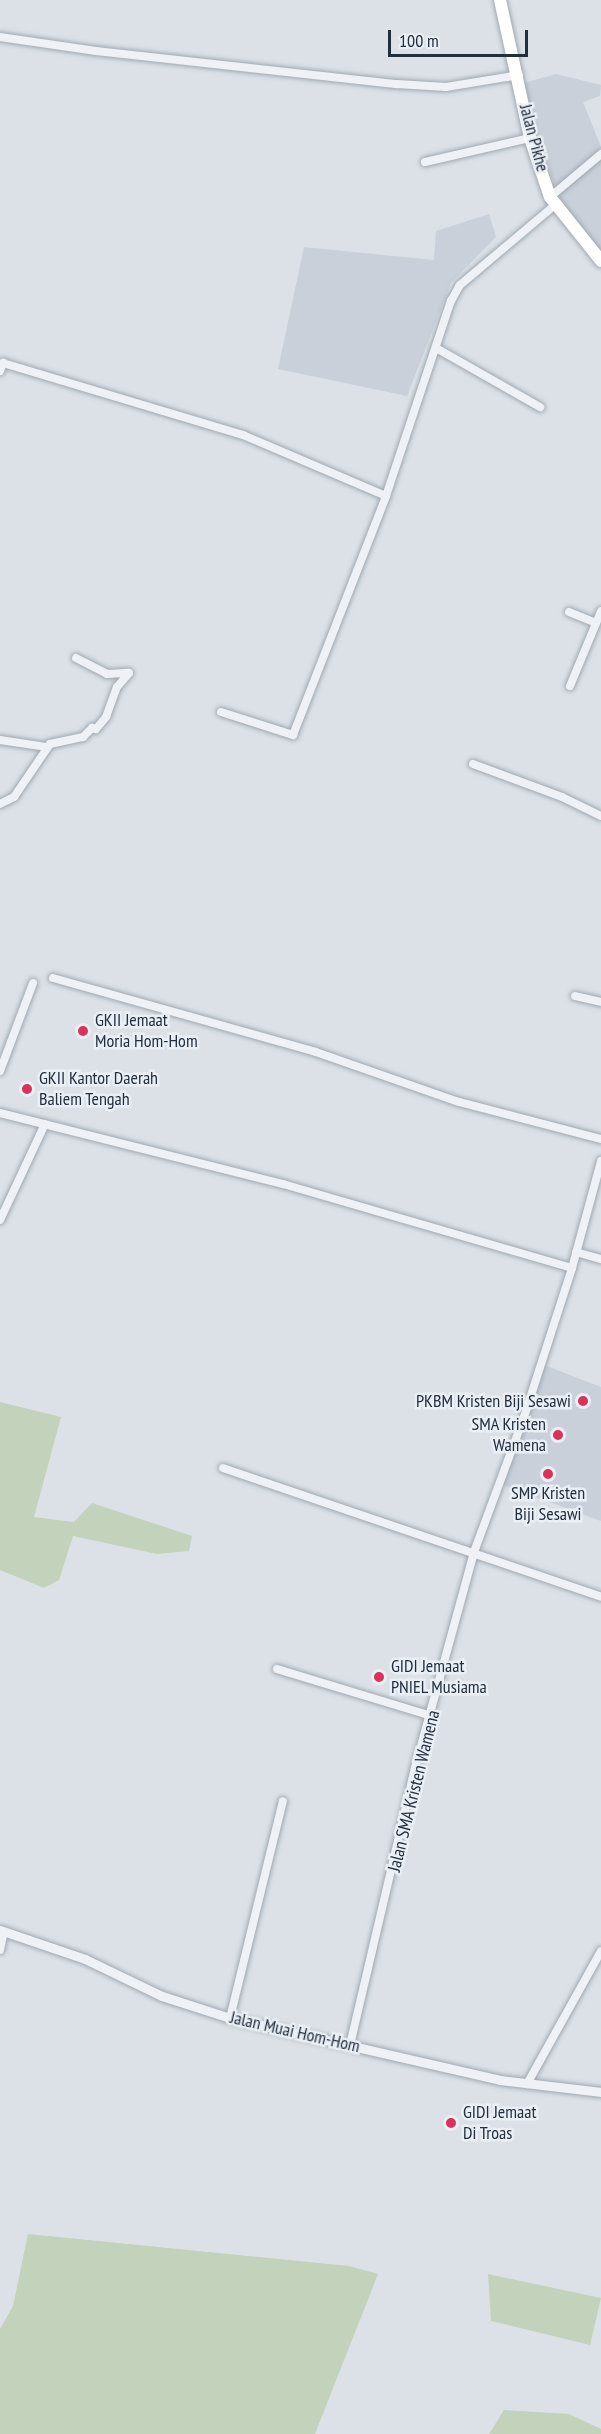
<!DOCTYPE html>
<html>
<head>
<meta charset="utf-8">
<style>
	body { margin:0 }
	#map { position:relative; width:601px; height:2434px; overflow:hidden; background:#dbe1e7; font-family:"PT Sans Narrow",sans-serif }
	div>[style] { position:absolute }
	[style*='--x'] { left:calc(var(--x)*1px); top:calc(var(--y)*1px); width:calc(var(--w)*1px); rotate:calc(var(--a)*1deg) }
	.built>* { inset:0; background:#c9d0d9 }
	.green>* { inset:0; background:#c3d2bb }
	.roads { filter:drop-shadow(0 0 2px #a0a8b1) drop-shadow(0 0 2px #a0a8b1) }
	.minor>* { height:8px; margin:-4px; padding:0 4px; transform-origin:4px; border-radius:4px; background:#eef1f5 }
	.tertiary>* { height:9px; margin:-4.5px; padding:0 4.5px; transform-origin:4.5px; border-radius:4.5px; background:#eef1f5 }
	.trunk>* { height:12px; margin:-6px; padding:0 6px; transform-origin:6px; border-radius:6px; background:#fff }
	.dots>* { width:16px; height:16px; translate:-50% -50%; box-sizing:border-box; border:3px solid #eaeff5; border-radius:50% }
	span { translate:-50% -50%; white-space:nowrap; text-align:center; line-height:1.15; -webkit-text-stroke:5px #eaeff5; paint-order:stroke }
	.street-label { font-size:18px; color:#242f3e }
	.poi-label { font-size:18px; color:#242f3e }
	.left { translate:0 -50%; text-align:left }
	.right { translate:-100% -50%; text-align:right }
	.scale { position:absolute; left:388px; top:30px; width:140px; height:27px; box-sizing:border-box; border:3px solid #242f3e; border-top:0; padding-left:8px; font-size:18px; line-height:21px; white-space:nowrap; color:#242f3e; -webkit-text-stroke:4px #eaeff5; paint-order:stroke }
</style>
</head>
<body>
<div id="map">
	<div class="built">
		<div style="clip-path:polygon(556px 74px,601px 85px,600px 96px,583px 102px,601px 147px,601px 252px,563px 205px,537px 140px,524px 83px)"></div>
		<div style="clip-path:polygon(489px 214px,496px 237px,451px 283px,407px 396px,278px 369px,304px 247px,434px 260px,436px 231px)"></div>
		<div style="clip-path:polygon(539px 1363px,601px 1387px,601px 1521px,500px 1484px)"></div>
	</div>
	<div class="green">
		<div style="clip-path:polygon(0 1402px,61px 1417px,34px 1517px,74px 1522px,92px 1503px,192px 1536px,189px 1551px,157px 1554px,73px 1536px,59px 1580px,44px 1588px,0 1570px)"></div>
		<div style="clip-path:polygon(28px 2234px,349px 2266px,378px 2274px,315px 2434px,0 2434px,0 2329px,13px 2306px)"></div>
		<div style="clip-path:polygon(488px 2274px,601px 2298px,590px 2345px,491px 2321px)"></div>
		<div style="clip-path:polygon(504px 2410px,569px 2414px,601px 2429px,601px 2434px,489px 2434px)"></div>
	</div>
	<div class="roads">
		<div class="minor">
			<div style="--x:0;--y:37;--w:97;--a:8.3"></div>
			<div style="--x:96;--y:51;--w:303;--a:6.3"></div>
			<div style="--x:397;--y:84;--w:49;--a:3.5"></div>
			<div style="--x:446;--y:87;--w:74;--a:-9.3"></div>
			<div style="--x:425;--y:162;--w:108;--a:-12.9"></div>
			<div style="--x:550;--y:197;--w:67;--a:-40.1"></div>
			<div style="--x:436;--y:348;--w:120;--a:29.6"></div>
			<div style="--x:0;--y:371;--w:9;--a:-69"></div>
			<div style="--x:3;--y:363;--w:251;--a:16.7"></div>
			<div style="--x:243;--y:435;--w:155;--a:23.1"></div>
			<div style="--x:569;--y:612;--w:29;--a:22"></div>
			<div style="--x:76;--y:658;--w:35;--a:27"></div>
			<div style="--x:107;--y:674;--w:22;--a:-3"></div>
			<div style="--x:570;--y:686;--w:81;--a:-67.5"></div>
			<div style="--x:221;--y:712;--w:76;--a:17.7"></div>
			<div style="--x:293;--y:735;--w:256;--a:-68.7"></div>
			<div style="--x:386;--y:496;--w:206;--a:-71.6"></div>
			<div style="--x:451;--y:301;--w:18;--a:-61"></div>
			<div style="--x:460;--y:285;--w:124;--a:-40.1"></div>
			<div style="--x:0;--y:740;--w:48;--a:8.5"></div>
			<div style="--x:473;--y:764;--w:95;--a:20.3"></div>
			<div style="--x:562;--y:797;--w:43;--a:26"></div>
			<div style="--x:0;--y:804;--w:16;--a:-27"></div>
			<div style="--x:14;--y:797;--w:64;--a:-55.8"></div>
			<div style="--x:50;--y:744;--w:34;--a:-12"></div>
			<div style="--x:83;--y:737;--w:13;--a:-45"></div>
			<div style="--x:92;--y:728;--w:4;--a:14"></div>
			<div style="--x:96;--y:729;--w:16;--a:-50"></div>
			<div style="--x:106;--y:717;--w:32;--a:-70"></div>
			<div style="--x:117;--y:687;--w:18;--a:-49"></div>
			<div style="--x:53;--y:978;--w:273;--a:15.7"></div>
			<div style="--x:316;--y:1052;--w:151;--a:19.3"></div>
			<div style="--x:459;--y:1102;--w:147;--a:14.6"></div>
			<div style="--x:575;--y:996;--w:27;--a:13"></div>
			<div style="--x:0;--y:1071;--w:94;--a:-69.4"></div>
			<div style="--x:0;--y:1113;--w:292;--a:14.1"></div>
			<div style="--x:283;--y:1184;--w:301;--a:16.2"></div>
			<div style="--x:0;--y:1220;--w:106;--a:-64.9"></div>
			<div style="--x:576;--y:1252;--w:26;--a:16"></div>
			<div style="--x:223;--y:1468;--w:399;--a:18.8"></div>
			<div style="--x:277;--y:1669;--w:162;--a:16.9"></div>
			<div style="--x:0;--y:1950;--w:19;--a:-78"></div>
			<div style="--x:230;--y:2018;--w:223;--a:-76.3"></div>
			<div style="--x:350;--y:2045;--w:285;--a:-76.8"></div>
			<div style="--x:415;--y:1768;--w:224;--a:-74.7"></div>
			<div style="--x:474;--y:1552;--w:144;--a:-69.7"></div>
			<div style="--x:524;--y:1417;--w:157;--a:-72.1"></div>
			<div style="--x:572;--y:1268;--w:111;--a:-74.8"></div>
			<div style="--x:527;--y:2084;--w:152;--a:-60.9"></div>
		</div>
		<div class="tertiary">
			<div style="--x:0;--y:1930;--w:90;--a:18.8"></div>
			<div style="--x:85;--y:1959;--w:85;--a:25.7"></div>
			<div style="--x:162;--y:1996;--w:71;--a:17.9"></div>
			<div style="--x:230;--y:2018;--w:277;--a:12.9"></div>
			<div style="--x:500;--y:2080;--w:102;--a:6.8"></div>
		</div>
		<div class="trunk">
			<div style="--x:500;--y:0;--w:141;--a:77.7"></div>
			<div style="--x:530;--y:138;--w:62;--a:71.3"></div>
			<div style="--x:550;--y:197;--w:82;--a:51.4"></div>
		</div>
	</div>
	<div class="dots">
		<div style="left:83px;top:1031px;background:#da3258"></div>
		<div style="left:27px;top:1089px;background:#da3258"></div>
		<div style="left:583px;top:1401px;background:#da3258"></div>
		<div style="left:558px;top:1435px;background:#da3258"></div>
		<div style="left:548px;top:1474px;background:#da3258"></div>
		<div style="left:379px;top:1677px;background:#da3258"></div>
		<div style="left:451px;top:2123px;background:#da3258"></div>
	</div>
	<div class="street-label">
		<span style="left:534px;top:138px;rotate:75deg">Jalan Pikhe</span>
		<span style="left:414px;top:1791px;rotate:-76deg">Jalan SMA Kristen Wamena</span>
		<span style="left:295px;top:2032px;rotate:13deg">Jalan Muai Hom-Hom</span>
	</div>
	<div class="poi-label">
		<span class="left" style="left:95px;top:1031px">GKII Jemaat<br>Moria Hom-Hom</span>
		<span class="left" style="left:39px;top:1089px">GKII Kantor Daerah<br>Baliem Tengah</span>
		<span class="right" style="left:571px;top:1401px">PKBM Kristen Biji Sesawi</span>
		<span class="right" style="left:546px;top:1435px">SMA Kristen<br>Wamena</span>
		<span style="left:548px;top:1504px">SMP Kristen<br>Biji Sesawi</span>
		<span class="left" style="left:391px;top:1677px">GIDI Jemaat<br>PNIEL Musiama</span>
		<span class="left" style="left:463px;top:2123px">GIDI Jemaat<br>Di Troas</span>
	</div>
	<div class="scale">100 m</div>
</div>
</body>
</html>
